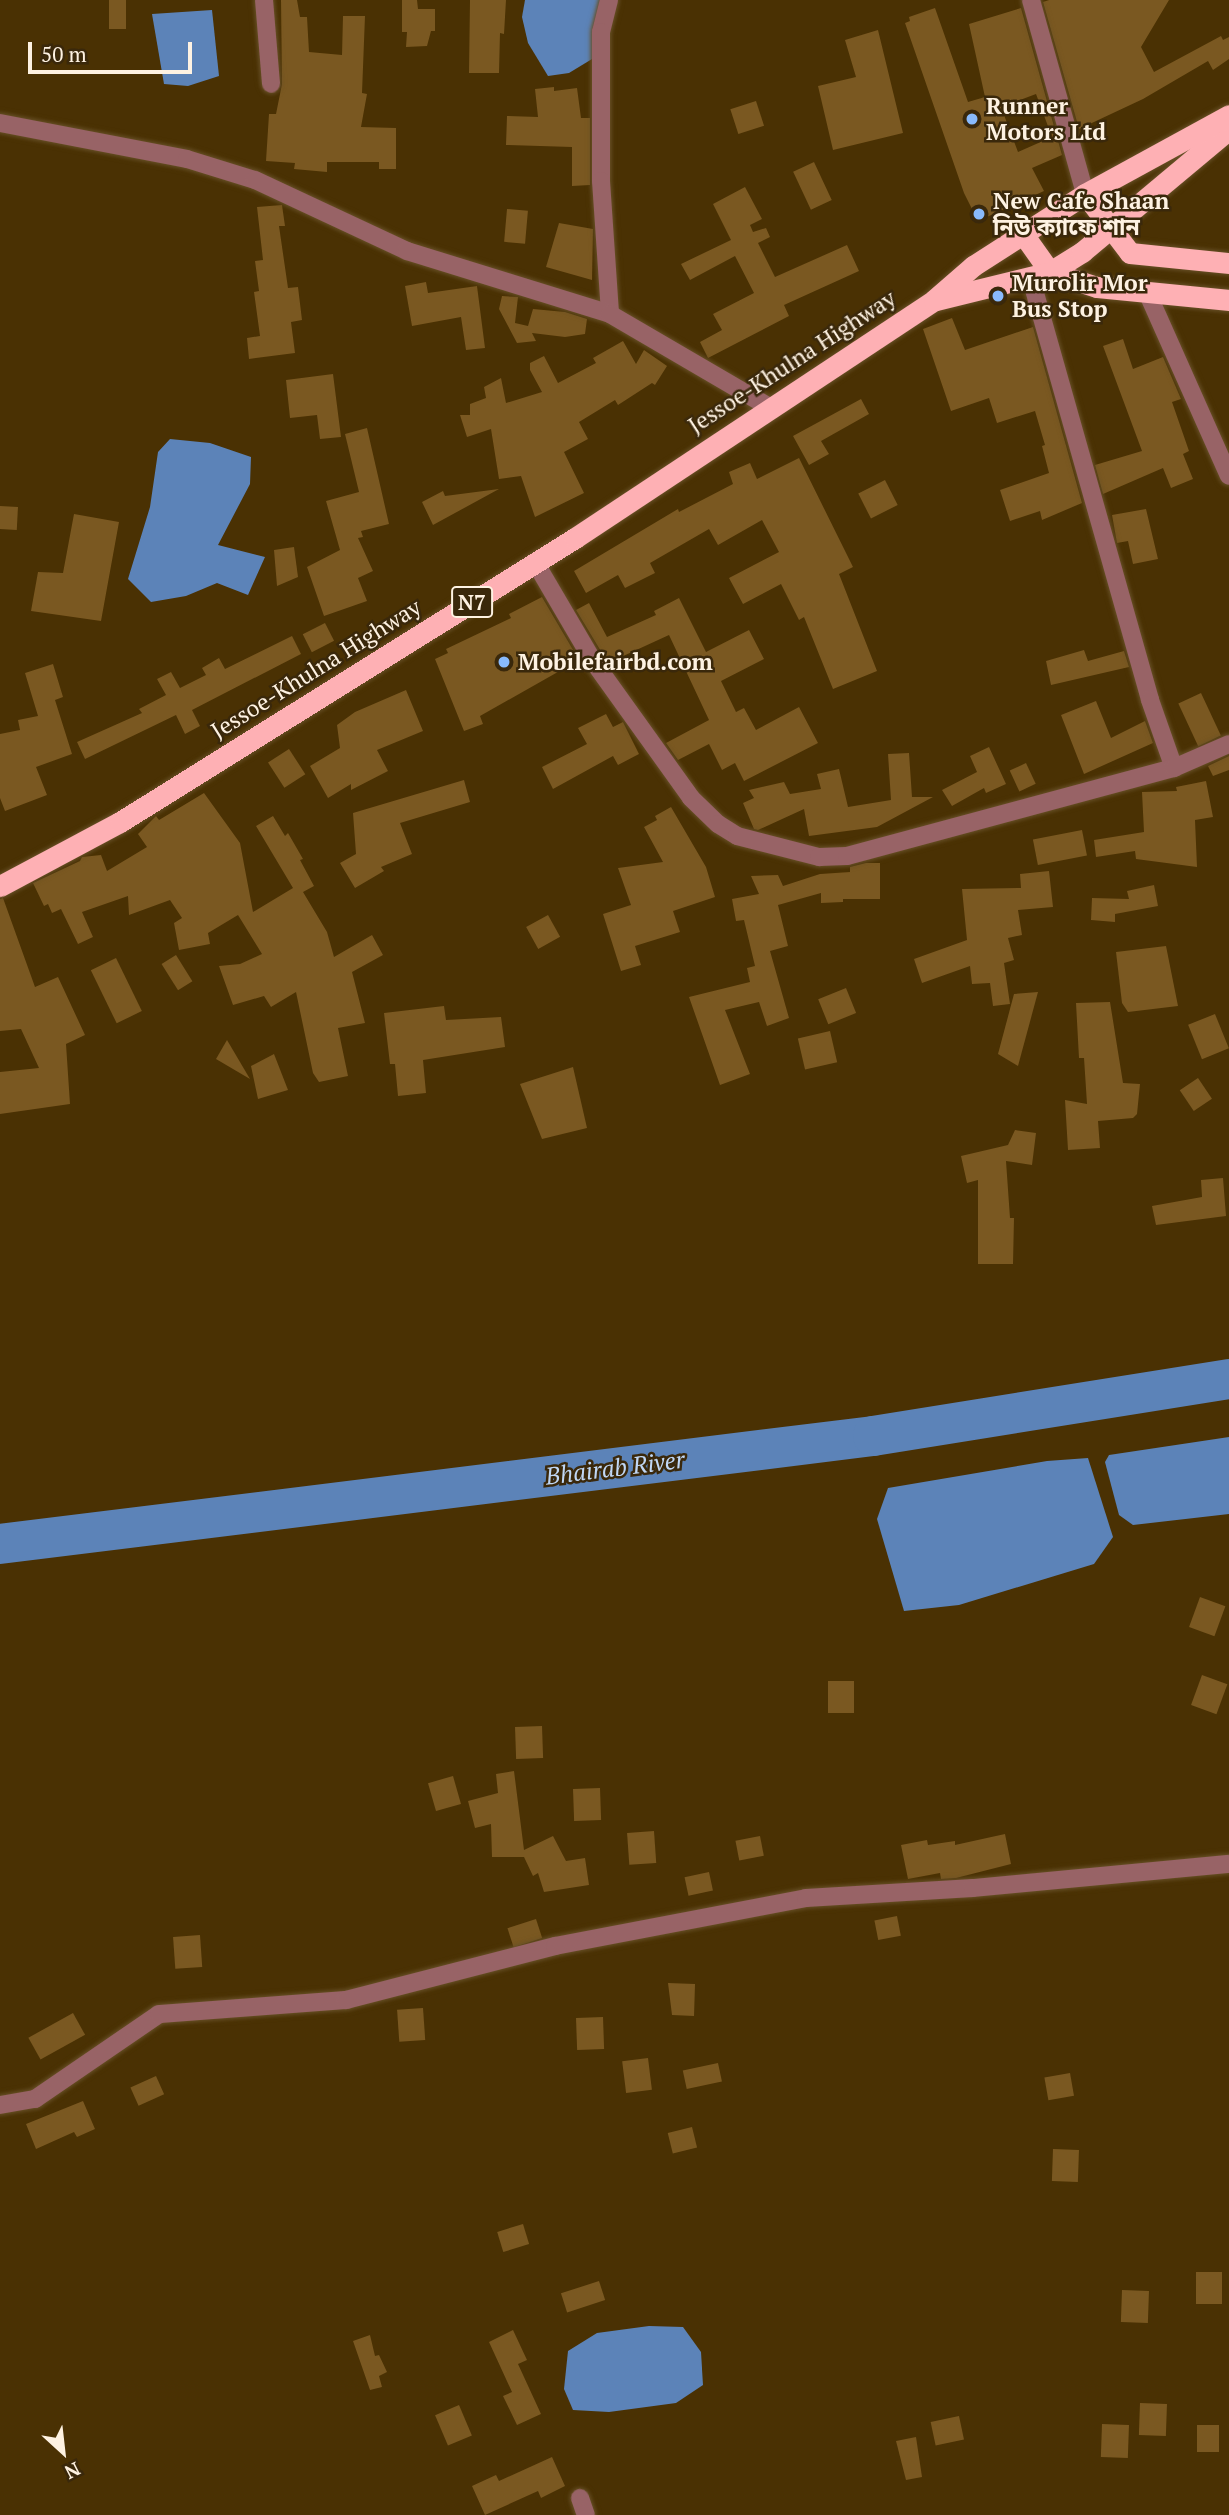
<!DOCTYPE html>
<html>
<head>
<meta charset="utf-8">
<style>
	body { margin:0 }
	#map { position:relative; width:1229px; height:2515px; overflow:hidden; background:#4a3103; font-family:"PT Serif","Noto Sans Bengali",serif }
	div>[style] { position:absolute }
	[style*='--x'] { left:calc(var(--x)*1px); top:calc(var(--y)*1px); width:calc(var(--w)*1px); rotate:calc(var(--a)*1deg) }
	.water>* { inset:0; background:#5c83b8 }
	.river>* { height:40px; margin:-20px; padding:0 20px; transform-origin:20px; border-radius:20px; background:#5c83b8 }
	.building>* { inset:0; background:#7a5821; transform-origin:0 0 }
	.roads { filter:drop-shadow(0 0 2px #675027) drop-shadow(0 0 2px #675027) }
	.street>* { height:18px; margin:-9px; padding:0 9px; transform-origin:9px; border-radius:9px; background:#986366 }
	.highway>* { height:21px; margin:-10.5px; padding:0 10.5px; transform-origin:10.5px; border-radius:10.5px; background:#feb0b4 }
	.dots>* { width:19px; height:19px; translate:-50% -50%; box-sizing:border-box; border:4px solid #3a280b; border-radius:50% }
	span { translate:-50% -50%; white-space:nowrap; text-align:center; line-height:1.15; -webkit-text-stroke:5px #3a280b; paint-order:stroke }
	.shield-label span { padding:2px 5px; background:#3a280b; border:2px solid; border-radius:5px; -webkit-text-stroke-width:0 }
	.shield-label { font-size:21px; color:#fef2e2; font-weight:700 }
	.poi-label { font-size:23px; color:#fef2e2; font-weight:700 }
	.left { translate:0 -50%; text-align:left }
	.street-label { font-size:23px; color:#fef2e2 }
	.water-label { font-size:24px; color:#c0d7f5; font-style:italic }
	.north { position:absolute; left:28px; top:2417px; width:70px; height:70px; -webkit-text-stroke:5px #3a280b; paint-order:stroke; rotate:153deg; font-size:19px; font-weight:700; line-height:28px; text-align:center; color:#fef2e2 }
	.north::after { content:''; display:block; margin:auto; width:24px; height:32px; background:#fef2e2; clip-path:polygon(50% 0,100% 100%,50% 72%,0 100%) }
	.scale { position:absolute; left:28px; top:42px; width:164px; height:32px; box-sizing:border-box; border:4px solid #fef2e2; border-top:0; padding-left:9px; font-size:21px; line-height:24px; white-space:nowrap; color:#fef2e2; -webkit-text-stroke:5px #3a280b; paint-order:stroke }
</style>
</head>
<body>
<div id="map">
	<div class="water">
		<div style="clip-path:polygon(525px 0,605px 0,597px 56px,569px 73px,548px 76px,528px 43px,522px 17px)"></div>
		<div style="clip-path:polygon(212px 10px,219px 76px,188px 86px,164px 84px,152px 14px)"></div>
		<div style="clip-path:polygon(170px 439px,210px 443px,251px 457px,250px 484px,218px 545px,265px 557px,248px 595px,217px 583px,186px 596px,151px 602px,128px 579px,150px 507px,158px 452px)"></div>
		<div style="clip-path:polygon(1229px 1437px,1229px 1514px,1133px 1525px,1119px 1515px,1105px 1462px,1109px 1455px)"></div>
		<div style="clip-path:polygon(1088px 1458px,1113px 1537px,1094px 1564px,959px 1605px,904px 1611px,877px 1519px,888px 1488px,1047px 1461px)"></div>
		<div style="clip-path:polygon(649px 2326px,683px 2327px,701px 2352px,703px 2385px,676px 2403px,609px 2412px,573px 2410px,564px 2389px,568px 2351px,597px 2333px)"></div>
	</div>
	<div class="river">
		<div style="--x:0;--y:1544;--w:880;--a:-7.05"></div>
		<div style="--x:873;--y:1436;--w:361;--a:-9.1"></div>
	</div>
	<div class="building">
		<div style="left:109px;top:0;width:17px;height:29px"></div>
		<div style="clip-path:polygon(281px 0,297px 0,300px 17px,307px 17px,309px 52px,342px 55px,343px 16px,365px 16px,362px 93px,367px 94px,361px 127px,396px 128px,396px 169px,379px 169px,379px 162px,327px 162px,327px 172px,294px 169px,295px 163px,266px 161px,269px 114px,276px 114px,282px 84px)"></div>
		<div style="clip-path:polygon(402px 0,417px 0,418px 9px,435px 9px,435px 31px,431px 31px,427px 46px,406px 47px,407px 32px,402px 32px)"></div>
		<div style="clip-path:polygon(470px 0,506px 0,504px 34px,500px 33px,499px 73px,469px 73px)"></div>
		<div style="clip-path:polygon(1049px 0,1169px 0,1141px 47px,1154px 72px,1221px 36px,1223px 40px,1229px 37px,1229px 59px,1213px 70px,1208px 61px,1143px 99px,1079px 129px,1043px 2px)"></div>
		<div style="clip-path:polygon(evenodd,935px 8px,968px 102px,985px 97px,969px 24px,1021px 8px,1062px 155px,1032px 168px,1044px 191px,978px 221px,964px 193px,905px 23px,910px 21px,909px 17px,935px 8px,1036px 94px,1052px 137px,1018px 152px,1001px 107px,1036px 94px)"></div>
		<div style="clip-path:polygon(878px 30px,903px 133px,833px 150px,818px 86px,856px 77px,845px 40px)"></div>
		<div style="clip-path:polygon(554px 87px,554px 91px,577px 88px,581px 118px,590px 118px,590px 185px,572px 186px,572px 147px,506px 145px,507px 116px,538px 117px,535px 89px)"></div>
		<div style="left:756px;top:101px;width:26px;height:27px;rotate:72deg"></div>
		<div style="left:814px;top:162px;width:42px;height:23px;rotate:65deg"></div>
		<div style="clip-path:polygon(745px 187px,762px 219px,750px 225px,753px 232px,766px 228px,770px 237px,758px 243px,775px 277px,847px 245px,859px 271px,784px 305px,789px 316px,708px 358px,700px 342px,722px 330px,713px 314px,754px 293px,735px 256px,690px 280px,681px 264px,731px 240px,713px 204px)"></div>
		<div style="clip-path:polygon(282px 205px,285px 226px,279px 226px,288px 288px,298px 287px,302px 320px,291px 322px,295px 353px,249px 359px,247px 338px,260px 336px,254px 292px,259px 291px,255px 261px,263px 260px,257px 207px)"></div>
		<div style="left:507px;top:209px;width:21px;height:33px;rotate:5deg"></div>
		<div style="clip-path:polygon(559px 223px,593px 229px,592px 280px,546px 267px)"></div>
		<div style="clip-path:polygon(426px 282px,428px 293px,477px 286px,485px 348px,466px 350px,461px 317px,412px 326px,405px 286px)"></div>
		<div style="clip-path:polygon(502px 296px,518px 297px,515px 323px,528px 326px,533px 309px,565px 312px,587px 319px,585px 334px,565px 337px,532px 333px,536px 341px,517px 343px,499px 309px)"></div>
		<div style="clip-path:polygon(952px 318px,965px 350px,1033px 327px,1082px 503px,1042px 520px,1040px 511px,1010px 521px,1000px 490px,1049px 473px,1042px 446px,1045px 445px,1035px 411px,997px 423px,989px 398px,951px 411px,923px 329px)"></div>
		<div style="clip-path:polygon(1123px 339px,1133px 369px,1163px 357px,1181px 399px,1172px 402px,1189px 451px,1183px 454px,1193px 479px,1171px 488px,1163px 468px,1103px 494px,1095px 465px,1142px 451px,1103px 346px)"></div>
		<div style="clip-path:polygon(623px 341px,636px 364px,644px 350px,667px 366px,655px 385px,652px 383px,618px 405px,615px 400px,579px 422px,588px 439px,564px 452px,584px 493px,535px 517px,521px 476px,499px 479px,491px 429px,467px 437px,460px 415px,470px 415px,470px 404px,486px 398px,484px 387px,501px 378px,506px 403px,542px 392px,530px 370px,530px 363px,544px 356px,558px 383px,596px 363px,593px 358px)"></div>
		<div style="clip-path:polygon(333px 374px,341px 437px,320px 439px,317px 415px,290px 418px,286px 380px)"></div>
		<div style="clip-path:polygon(861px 399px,869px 414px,821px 441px,829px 454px,809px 465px,793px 436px)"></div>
		<div style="clip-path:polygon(367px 428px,389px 524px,361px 531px,363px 537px,358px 538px,373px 571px,358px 578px,367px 601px,324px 616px,307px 567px,340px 550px,326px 501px,359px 492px,345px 434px)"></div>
		<div style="clip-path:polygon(799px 458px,853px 567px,839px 574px,877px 671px,833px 689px,804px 617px,799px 620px,781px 584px,743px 604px,729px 578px,779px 552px,762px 520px,718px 545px,709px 529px,650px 563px,655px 573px,625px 588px,618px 575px,586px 593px,574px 571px,678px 509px,679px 512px,733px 484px,729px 472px,750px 463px,757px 479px)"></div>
		<div style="left:885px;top:480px;width:28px;height:30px;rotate:63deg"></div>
		<div style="clip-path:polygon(499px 489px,433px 525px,422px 502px,443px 491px,445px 496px)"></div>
		<div style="left:0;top:506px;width:18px;height:23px;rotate:3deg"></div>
		<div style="clip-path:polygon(1146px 509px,1158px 559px,1133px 564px,1128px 541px,1117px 543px,1112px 515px)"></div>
		<div style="clip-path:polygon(74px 514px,119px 522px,101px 621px,31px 611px,38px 572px,63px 573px)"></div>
		<div style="clip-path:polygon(294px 547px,298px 577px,277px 586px,274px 550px)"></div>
		<div style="clip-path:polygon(542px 597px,579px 660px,480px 716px,483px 724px,464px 731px,435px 659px,448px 653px,446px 649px,511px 618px,509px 614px)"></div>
		<div style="clip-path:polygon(679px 598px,706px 652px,749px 630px,764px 659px,721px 681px,736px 712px,744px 708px,756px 730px,799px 707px,818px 743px,744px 781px,735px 763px,722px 770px,709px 744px,678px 760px,666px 743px,709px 720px,669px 635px,608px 663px,576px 610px,589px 603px,607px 637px,656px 615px,654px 611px)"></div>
		<div style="left:325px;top:623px;width:20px;height:25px;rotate:63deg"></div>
		<div style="clip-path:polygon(292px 636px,301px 654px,192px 710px,200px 726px,185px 734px,176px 715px,85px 759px,77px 742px,142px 713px,139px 709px,166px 695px,157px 679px,171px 672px,180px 688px,206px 675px,202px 668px,219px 658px,225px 669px)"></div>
		<div style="clip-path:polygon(1084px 650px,1088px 661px,1124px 651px,1129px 667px,1051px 685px,1046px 661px)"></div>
		<div style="clip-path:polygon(53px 664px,63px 697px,55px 700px,72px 754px,36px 767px,47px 795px,5px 811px,0 798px,0 734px,20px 730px,18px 720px,38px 716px,25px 673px)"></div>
		<div style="clip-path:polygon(406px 690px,423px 731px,377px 750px,388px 771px,351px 790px,351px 784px,328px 798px,310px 766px,340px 748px,337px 725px,355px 712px)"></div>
		<div style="left:1201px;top:693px;width:47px;height:25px;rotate:65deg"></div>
		<div style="clip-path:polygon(1096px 701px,1111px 738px,1145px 721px,1153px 743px,1084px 774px,1061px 715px)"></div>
		<div style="clip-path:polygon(606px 714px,613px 727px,623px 722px,639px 754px,618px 765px,613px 756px,553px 789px,542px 767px,587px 744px,578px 728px)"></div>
		<div style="clip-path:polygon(989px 747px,1006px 784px,986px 793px,984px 788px,952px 806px,942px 790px,977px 772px,970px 756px)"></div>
		<div style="left:289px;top:749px;width:30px;height:25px;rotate:57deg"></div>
		<div style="clip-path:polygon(909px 753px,912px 797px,933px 797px,877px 827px,809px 836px,804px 809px,758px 830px,754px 829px,743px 803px,754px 798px,749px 790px,784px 782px,790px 794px,821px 789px,817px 774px,839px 769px,848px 807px,891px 800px,888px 754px)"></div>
		<div style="clip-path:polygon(1229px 756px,1229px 770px,1213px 776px,1208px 766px)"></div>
		<div style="left:1026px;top:763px;width:23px;height:18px;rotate:65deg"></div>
		<div style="clip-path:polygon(464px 780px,470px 802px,400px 823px,412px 854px,381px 867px,384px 871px,355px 888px,340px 863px,356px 854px,353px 813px)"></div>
		<div style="clip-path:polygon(1206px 781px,1213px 817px,1195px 820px,1197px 867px,1136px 859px,1135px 851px,1096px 857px,1094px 840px,1144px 832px,1142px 792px,1177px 791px,1176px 787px)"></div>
		<div style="clip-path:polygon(204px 793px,240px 843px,253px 912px,293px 888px,256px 826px,273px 816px,285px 836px,288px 833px,303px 859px,300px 860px,314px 886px,303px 892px,327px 932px,334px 957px,372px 935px,383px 955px,352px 972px,365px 1023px,338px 1028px,348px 1076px,319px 1082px,313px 1073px,296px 992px,271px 1007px,264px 996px,233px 1005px,219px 966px,240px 964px,262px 954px,238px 915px,208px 933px,210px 944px,179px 950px,174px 923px,182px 918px,170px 900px,129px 915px,128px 896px,82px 912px,93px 937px,78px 944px,61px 909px,52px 913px,48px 904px,44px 906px,33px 883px,80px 861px,82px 857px,101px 855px,107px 871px,147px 847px,138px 834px,156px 816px,159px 820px)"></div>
		<div style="clip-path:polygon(671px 807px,706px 867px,715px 897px,673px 911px,680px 932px,635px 946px,641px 965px,621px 971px,603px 914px,631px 905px,618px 868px,663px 862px,644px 827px,657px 820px,655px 816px)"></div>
		<div style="left:1082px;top:830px;width:26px;height:50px;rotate:79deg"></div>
		<div style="clip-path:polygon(866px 863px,880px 863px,880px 899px,843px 899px,843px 902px,821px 903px,821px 893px,778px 905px,788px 946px,770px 951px,789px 1018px,767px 1026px,759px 1002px,725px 1010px,750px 1074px,720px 1085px,689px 997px,750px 982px,747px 968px,755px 966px,744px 920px,736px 921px,732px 899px,759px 894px,751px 876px,778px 875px,783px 886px,820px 874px,850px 872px,850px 867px)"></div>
		<div style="clip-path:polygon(1049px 871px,1053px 907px,1018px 910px,1022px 935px,1008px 938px,1014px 960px,1004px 963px,1010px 1004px,993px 1006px,990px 983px,972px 984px,970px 966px,922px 983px,914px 959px,967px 940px,962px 889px,1021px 888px,1020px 874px)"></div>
		<div style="clip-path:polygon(1154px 885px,1158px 906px,1115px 914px,1115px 922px,1091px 920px,1092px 898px,1129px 899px,1127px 891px)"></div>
		<div style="clip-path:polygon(3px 898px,35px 987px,58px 977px,85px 1035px,66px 1044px,70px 1104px,0 1114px,0 1072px,39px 1068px,21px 1029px,0 1031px,0 899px)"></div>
		<div style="left:548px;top:915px;width:25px;height:25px;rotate:61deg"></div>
		<div style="clip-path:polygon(1166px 946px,1178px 1006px,1128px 1012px,1122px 1003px,1116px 952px)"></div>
		<div style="left:176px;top:955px;width:31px;height:17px;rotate:58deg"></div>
		<div style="left:116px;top:958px;width:59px;height:28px;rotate:64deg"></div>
		<div style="left:846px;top:988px;width:27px;height:30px;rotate:68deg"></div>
		<div style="clip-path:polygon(1038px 992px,1018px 1066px,998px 1054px,1014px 994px)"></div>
		<div style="clip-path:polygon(1110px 1002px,1123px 1083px,1140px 1084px,1137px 1114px,1133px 1118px,1098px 1121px,1100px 1148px,1068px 1150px,1065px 1100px,1087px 1104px,1084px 1058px,1079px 1058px,1076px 1003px)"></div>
		<div style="clip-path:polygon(444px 1006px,446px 1020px,501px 1017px,505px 1047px,423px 1060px,426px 1093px,398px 1096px,395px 1064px,390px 1064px,384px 1013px)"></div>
		<div style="left:1215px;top:1014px;width:37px;height:29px;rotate:68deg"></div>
		<div style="left:830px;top:1031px;width:32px;height:33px;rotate:77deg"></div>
		<div style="clip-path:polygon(227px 1040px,250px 1079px,216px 1059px)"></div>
		<div style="clip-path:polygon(274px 1054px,288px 1090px,258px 1099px,251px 1066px)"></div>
		<div style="clip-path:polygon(573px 1067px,587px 1128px,542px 1139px,520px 1084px)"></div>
		<div style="left:1198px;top:1078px;width:25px;height:22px;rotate:56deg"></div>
		<div style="clip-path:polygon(1015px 1130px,1036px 1133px,1032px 1165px,1006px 1161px,1010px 1218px,1014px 1218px,1013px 1264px,978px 1264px,978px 1180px,967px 1183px,961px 1156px,1008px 1145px)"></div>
		<div style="clip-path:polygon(1223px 1178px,1226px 1216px,1156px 1225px,1152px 1206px,1202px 1197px,1201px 1180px)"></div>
		<div style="left:1200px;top:1597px;width:27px;height:32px;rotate:20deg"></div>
		<div style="left:1202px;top:1675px;width:27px;height:32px;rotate:20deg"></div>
		<div style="left:828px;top:1681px;width:26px;height:32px"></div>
		<div style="left:542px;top:1726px;width:32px;height:27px;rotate:88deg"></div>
		<div style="clip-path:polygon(514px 1771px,524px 1850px,553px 1836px,566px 1861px,585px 1858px,589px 1885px,544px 1892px,538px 1873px,533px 1876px,524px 1857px,492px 1857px,491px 1824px,475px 1828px,468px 1801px,498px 1793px,496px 1774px)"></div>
		<div style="left:453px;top:1776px;width:29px;height:26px;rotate:74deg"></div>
		<div style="left:600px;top:1788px;width:32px;height:27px;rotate:88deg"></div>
		<div style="left:654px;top:1831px;width:32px;height:27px;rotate:86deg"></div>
		<div style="clip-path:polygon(1005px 1834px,1011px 1864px,956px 1878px,941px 1879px,940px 1873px,908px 1879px,901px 1845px,927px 1840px,928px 1845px,955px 1841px,955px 1845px)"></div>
		<div style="left:760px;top:1836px;width:20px;height:25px;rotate:79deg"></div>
		<div style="left:709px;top:1872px;width:19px;height:25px;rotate:78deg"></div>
		<div style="left:897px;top:1916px;width:20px;height:23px;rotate:79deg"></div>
		<div style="left:536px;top:1919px;width:20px;height:30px;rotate:72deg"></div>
		<div style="left:200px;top:1935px;width:32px;height:27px;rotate:86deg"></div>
		<div style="clip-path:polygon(668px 1983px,695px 1984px,694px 2016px,672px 2015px)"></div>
		<div style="left:423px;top:2008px;width:32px;height:26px;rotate:86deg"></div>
		<div style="left:73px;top:2013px;width:25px;height:51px;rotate:61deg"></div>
		<div style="left:603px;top:2017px;width:32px;height:27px;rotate:88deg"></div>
		<div style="left:648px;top:2058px;width:32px;height:26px;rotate:83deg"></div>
		<div style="left:718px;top:2063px;width:19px;height:36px;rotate:78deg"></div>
		<div style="left:1070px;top:2073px;width:23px;height:26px;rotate:80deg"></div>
		<div style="left:156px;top:2076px;width:20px;height:28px;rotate:66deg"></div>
		<div style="clip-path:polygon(83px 2101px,95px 2129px,77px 2137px,74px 2132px,36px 2149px,26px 2124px)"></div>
		<div style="left:692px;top:2127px;width:21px;height:25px;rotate:76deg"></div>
		<div style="left:1053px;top:2149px;width:26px;height:32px;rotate:2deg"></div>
		<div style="left:523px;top:2224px;width:21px;height:27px;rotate:73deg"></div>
		<div style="left:1196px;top:2272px;width:26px;height:32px"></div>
		<div style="left:599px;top:2281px;width:20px;height:40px;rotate:72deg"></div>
		<div style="left:1122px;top:2290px;width:27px;height:32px;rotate:2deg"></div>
		<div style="clip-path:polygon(513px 2330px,527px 2360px,518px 2364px,541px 2414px,517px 2425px,503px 2396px,512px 2392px,489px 2342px)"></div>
		<div style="clip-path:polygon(370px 2335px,375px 2356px,379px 2355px,387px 2372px,379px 2376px,382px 2387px,370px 2390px,353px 2341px)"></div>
		<div style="left:1140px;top:2403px;width:27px;height:32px;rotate:2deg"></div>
		<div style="left:459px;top:2405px;width:33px;height:26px;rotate:67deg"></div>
		<div style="left:959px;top:2416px;width:24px;height:29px;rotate:78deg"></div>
		<div style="left:1102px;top:2424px;width:27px;height:33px;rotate:2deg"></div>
		<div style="left:1197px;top:2425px;width:22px;height:27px"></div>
		<div style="clip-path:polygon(916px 2437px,922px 2477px,906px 2480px,896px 2441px)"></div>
		<div style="clip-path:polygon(552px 2457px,565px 2486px,541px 2498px,538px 2491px,485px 2515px,472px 2486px,496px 2475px,499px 2481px)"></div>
	</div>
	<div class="roads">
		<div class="street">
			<div style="--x:264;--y:0;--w:84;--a:85.2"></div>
			<div style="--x:609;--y:0;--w:33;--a:104"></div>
			<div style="--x:601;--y:32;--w:149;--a:90"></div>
			<div style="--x:601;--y:181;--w:133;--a:86.1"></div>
			<div style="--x:1031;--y:0;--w:201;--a:74.4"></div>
			<div style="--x:0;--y:123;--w:190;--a:10.9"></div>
			<div style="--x:187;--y:159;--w:71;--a:17.2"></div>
			<div style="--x:255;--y:180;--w:168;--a:25"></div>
			<div style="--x:407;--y:251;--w:213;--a:17.2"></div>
			<div style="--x:610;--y:314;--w:184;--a:30.3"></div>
			<div style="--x:1031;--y:279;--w:437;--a:74.2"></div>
			<div style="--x:1150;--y:700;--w:72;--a:70.6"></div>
			<div style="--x:1147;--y:292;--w:201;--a:66"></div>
			<div style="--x:535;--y:562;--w:115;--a:59.6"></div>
			<div style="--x:593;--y:661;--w:168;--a:54.4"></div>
			<div style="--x:691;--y:798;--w:37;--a:44"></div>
			<div style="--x:718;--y:824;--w:22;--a:32"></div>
			<div style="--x:737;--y:836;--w:85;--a:14.4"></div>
			<div style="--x:819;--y:857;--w:28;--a:-2"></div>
			<div style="--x:847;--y:856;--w:339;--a:-15.1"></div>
			<div style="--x:1174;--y:768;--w:60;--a:-23.6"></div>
			<div style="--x:0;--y:2105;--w:36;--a:-10"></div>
			<div style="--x:35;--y:2099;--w:150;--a:-34.4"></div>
			<div style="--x:159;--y:2014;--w:188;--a:-4.3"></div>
			<div style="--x:346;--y:2000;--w:216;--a:-14.5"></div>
			<div style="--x:555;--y:1946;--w:256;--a:-10.8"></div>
			<div style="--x:806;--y:1898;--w:167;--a:-3.4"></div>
			<div style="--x:973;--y:1888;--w:257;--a:-5.4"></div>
			<div style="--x:580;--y:2498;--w:18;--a:71"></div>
		</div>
		<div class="highway">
			<div style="--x:1085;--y:194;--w:74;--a:52.7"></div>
			<div style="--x:1130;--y:253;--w:100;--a:5.8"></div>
			<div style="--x:1023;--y:234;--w:47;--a:54.6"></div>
			<div style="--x:1050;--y:272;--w:49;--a:17.7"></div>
			<div style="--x:1097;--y:287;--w:133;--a:5.6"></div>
			<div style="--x:936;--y:300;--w:117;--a:-13.8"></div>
			<div style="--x:1050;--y:272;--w:38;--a:-32"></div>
			<div style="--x:1082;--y:252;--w:192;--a:-39.9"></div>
			<div style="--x:0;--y:886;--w:136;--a:-28.1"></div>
			<div style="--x:120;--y:822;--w:536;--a:-31.97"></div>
			<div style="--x:575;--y:538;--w:431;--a:-33.5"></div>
			<div style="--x:934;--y:300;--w:52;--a:-41.1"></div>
			<div style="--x:973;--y:266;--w:133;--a:-32.7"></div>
			<div style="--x:1085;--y:194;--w:164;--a:-28.7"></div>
		</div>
	</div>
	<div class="dots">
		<div style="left:972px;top:119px;background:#89bafc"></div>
		<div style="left:979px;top:214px;background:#89bafc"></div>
		<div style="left:998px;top:296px;background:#89bafc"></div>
		<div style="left:504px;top:662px;background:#89bafc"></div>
	</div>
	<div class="shield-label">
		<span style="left:472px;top:602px">N7</span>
	</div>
	<div class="poi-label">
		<span class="left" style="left:986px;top:119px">Runner<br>Motors Ltd</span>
		<span class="left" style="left:993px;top:214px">New Cafe Shaan<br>নিউ ক্যাফে শান</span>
		<span class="left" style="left:1012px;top:296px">Murolir Mor<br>Bus Stop</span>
		<span class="left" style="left:518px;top:662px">Mobilefairbd.com</span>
	</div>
	<div class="street-label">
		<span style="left:792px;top:362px;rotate:-33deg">Jessoe-Khulna Highway</span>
		<span style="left:316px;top:669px;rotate:-32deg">Jessoe-Khulna Highway</span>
	</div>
	<div class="water-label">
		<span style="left:615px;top:1468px;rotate:-7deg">Bhairab River</span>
	</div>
	<div class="north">N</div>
	<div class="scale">50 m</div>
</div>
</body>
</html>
